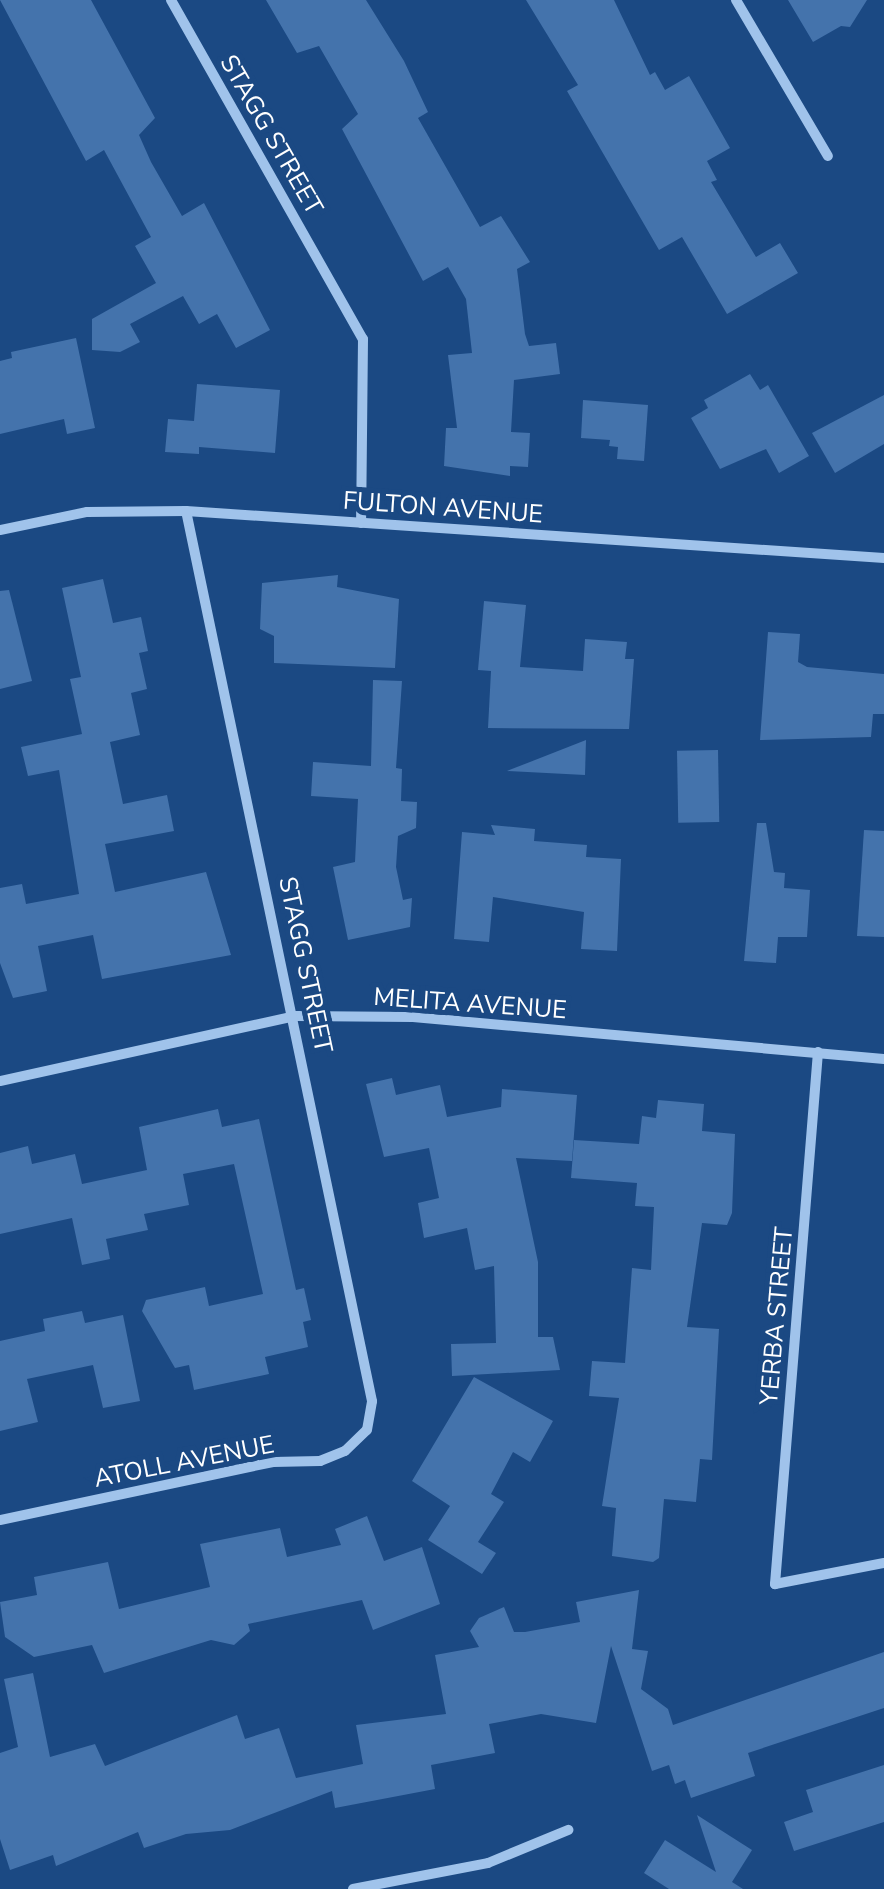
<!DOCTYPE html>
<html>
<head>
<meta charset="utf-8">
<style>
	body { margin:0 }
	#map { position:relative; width:884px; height:1889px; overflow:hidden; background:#1b4983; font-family:"Nunito Sans",sans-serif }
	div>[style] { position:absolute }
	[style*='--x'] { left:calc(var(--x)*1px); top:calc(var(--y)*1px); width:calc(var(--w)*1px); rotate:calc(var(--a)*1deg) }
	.building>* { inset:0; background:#4473ac; transform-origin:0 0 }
	.street>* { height:10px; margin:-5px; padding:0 5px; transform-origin:5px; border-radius:5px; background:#a0c3eb }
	span { translate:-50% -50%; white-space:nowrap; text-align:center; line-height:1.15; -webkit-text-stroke:10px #1b4983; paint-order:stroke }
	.street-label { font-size:25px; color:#fff }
</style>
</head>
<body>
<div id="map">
	<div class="building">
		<div style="clip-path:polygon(0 0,91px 0,155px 118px,139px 135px,151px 162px,182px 216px,204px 203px,270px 330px,236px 348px,217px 314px,199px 324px,183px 296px,130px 324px,140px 342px,120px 352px,92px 350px,92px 319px,156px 283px,135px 246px,151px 237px,104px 150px,86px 161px)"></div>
		<div style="clip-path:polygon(266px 0,366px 0,404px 61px,428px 112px,418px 118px,480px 227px,501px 216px,530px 262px,517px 269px,525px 334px,529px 346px,556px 343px,560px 374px,514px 380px,511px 432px,530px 433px,528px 467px,510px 466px,510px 476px,444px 466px,446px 428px,457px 428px,448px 355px,472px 353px,466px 299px,448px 267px,423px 281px,342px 129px,358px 114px,319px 46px,297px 53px)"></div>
		<div style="clip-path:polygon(526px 0,614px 0,650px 75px,655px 72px,665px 90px,689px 76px,730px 148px,707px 161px,717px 180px,711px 182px,756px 257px,780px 243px,798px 273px,727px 314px,682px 237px,659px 250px,567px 91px,578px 85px)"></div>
		<div style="clip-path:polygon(788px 0,867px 0,850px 27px,841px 26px,813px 42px)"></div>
		<div style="clip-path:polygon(76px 338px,95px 428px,67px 434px,64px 419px,0 434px,0 361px,12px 358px,11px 352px)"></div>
		<div style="clip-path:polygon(750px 374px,760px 390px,768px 385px,809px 456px,779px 473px,766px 449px,720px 469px,691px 418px,708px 408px,704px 400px)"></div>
		<div style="clip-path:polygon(197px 384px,280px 390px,275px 453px,199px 447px,199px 454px,165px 452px,168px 419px,194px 421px)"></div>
		<div style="clip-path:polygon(884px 395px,884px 444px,835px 473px,812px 433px)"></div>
		<div style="clip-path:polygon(583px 400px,648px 405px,644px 461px,617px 459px,618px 447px,609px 446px,610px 440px,581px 438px)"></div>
		<div style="clip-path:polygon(338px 575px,337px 587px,399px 599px,395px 668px,274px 663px,274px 636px,260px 629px,262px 583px)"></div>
		<div style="clip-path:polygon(103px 579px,113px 623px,141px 617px,148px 651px,139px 653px,147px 689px,131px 693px,140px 735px,110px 742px,123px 804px,167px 795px,174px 831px,105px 844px,115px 892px,206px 872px,231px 955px,102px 979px,93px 935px,38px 946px,47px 991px,13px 998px,0 963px,0 888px,22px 884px,26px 904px,79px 894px,59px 770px,28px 776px,21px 747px,82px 734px,70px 679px,81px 677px,62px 588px)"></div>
		<div style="clip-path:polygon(9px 590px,32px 681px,0 689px,0 591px)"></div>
		<div style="clip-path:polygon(484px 601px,526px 605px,520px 667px,583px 671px,585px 639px,627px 642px,625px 659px,634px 659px,629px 729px,488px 728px,491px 671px,478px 670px)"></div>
		<div style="clip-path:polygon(768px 632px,800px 634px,798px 662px,807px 667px,884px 674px,884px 714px,873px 714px,871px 737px,760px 740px)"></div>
		<div style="clip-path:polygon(373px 680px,402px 681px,396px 768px,402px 769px,401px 801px,417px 802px,416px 828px,398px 836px,396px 867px,403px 900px,412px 898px,410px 927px,348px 940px,333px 867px,355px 862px,358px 799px,311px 796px,313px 762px,371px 766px)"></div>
		<div style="clip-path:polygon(586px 740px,585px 775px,507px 771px)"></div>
		<div style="left:718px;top:750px;width:72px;height:41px;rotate:89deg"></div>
		<div style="clip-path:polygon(757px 823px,766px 823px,774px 872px,785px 873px,784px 888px,810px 890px,807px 937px,778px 937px,776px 963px,744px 961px)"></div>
		<div style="clip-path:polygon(491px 825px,535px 829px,534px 841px,587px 845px,586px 857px,621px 859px,617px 951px,581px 949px,584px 912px,493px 897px,489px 942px,454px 939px,462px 832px,495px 835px)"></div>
		<div style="clip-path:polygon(864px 830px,884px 831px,884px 937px,857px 936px)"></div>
		<div style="clip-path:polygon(392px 1078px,396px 1095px,440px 1085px,447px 1117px,501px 1107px,502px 1089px,577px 1095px,572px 1161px,516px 1158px,538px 1262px,538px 1337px,553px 1337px,560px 1370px,452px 1376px,451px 1344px,496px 1343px,494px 1266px,475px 1270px,467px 1228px,424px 1238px,418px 1203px,439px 1198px,429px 1148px,384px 1157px,366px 1084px)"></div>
		<div style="clip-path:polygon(658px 1100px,704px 1104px,702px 1131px,735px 1134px,732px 1213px,727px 1225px,702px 1223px,687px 1327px,719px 1329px,712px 1460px,700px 1459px,696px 1502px,664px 1499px,659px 1558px,653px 1562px,612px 1556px,616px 1508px,602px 1506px,619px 1398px,589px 1396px,592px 1361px,625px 1363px,632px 1268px,651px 1270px,654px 1207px,635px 1206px,637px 1183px,571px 1178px,574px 1140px,639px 1144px,642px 1116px,656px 1118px)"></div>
		<div style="clip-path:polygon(218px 1109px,222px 1127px,259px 1119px,296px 1290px,304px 1288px,311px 1320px,303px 1322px,308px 1347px,265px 1357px,269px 1374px,194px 1390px,189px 1365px,175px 1368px,142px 1311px,146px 1300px,205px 1287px,209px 1306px,263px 1294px,234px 1164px,183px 1174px,189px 1205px,144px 1214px,148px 1230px,106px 1239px,110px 1259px,82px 1265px,72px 1218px,0 1234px,0 1153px,28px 1146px,32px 1164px,75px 1154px,82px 1184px,147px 1170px,139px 1127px)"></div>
		<div style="clip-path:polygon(82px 1311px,85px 1323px,123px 1315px,140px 1401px,103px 1408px,93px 1365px,27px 1379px,38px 1422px,0 1431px,0 1341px,45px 1331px,43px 1319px)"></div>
		<div style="clip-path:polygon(474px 1377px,553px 1421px,530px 1462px,513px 1452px,491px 1494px,504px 1502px,478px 1542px,496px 1553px,482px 1574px,428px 1540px,450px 1506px,412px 1481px)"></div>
		<div style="clip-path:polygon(367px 1516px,384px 1561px,422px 1547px,440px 1604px,373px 1630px,362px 1600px,248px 1624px,250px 1631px,234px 1645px,211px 1640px,104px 1673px,92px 1645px,34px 1657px,5px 1637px,0 1602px,37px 1595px,34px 1577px,108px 1562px,119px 1609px,210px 1587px,200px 1544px,280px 1528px,287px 1557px,341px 1545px,335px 1529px)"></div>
		<div style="clip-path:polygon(639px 1590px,632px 1649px,648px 1651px,641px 1689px,668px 1709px,673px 1725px,884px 1652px,884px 1708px,748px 1753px,755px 1776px,691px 1798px,685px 1780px,675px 1784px,669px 1765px,652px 1771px,611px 1646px,596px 1723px,541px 1714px,489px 1724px,495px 1753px,431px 1765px,435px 1789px,335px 1808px,332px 1791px,230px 1830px,186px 1834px,144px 1848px,138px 1832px,56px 1866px,53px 1855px,10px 1870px,0 1839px,0 1753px,18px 1747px,4px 1679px,33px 1673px,50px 1757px,95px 1744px,105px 1766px,237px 1715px,245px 1739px,279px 1728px,296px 1778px,363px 1764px,356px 1725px,446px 1714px,435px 1655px,479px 1647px,470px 1631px,479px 1618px,504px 1607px,514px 1632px,525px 1632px,580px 1622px,576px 1602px)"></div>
		<div style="clip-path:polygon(884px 1765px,884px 1822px,794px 1851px,784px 1822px,813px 1812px,806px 1790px)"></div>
		<div style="clip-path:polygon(697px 1815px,752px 1850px,732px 1882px,743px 1889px,669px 1889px,644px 1873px,665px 1840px,716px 1872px)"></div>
	</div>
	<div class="street">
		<div style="--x:171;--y:0;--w:390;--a:60.5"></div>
		<div style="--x:363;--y:339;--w:184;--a:90.6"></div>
		<div style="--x:736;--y:0;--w:181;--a:59.5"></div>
		<div style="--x:0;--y:530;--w:89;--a:-11.7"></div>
		<div style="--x:87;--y:512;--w:99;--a:-0.6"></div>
		<div style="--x:186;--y:511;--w:700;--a:3.85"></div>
		<div style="--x:818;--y:1052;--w:534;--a:94.62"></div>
		<div style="--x:775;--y:1584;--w:111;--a:-10.9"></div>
		<div style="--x:0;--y:1081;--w:303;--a:-12.4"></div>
		<div style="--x:296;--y:1016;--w:117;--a:0.5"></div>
		<div style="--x:413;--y:1017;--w:473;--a:5.1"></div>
		<div style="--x:0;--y:1520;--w:279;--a:-12"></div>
		<div style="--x:273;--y:1462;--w:47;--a:-1.2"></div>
		<div style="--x:320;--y:1461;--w:27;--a:-22"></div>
		<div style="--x:345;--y:1451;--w:30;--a:-44"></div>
		<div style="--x:367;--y:1430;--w:29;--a:-80"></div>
		<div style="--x:372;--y:1401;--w:909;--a:-101.8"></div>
		<div style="--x:353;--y:1889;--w:137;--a:-10.9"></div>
		<div style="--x:488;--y:1863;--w:87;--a:-22.4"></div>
	</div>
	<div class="street-label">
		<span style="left:271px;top:135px;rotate:60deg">STAGG STREET</span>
		<span style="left:443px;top:508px;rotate:4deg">FULTON AVENUE</span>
		<span style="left:305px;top:965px;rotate:78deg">STAGG STREET</span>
		<span style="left:470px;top:1004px;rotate:4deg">MELITA AVENUE</span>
		<span style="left:777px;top:1316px;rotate:-85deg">YERBA STREET</span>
		<span style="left:184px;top:1462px;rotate:-11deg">ATOLL AVENUE</span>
	</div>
</div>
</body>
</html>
